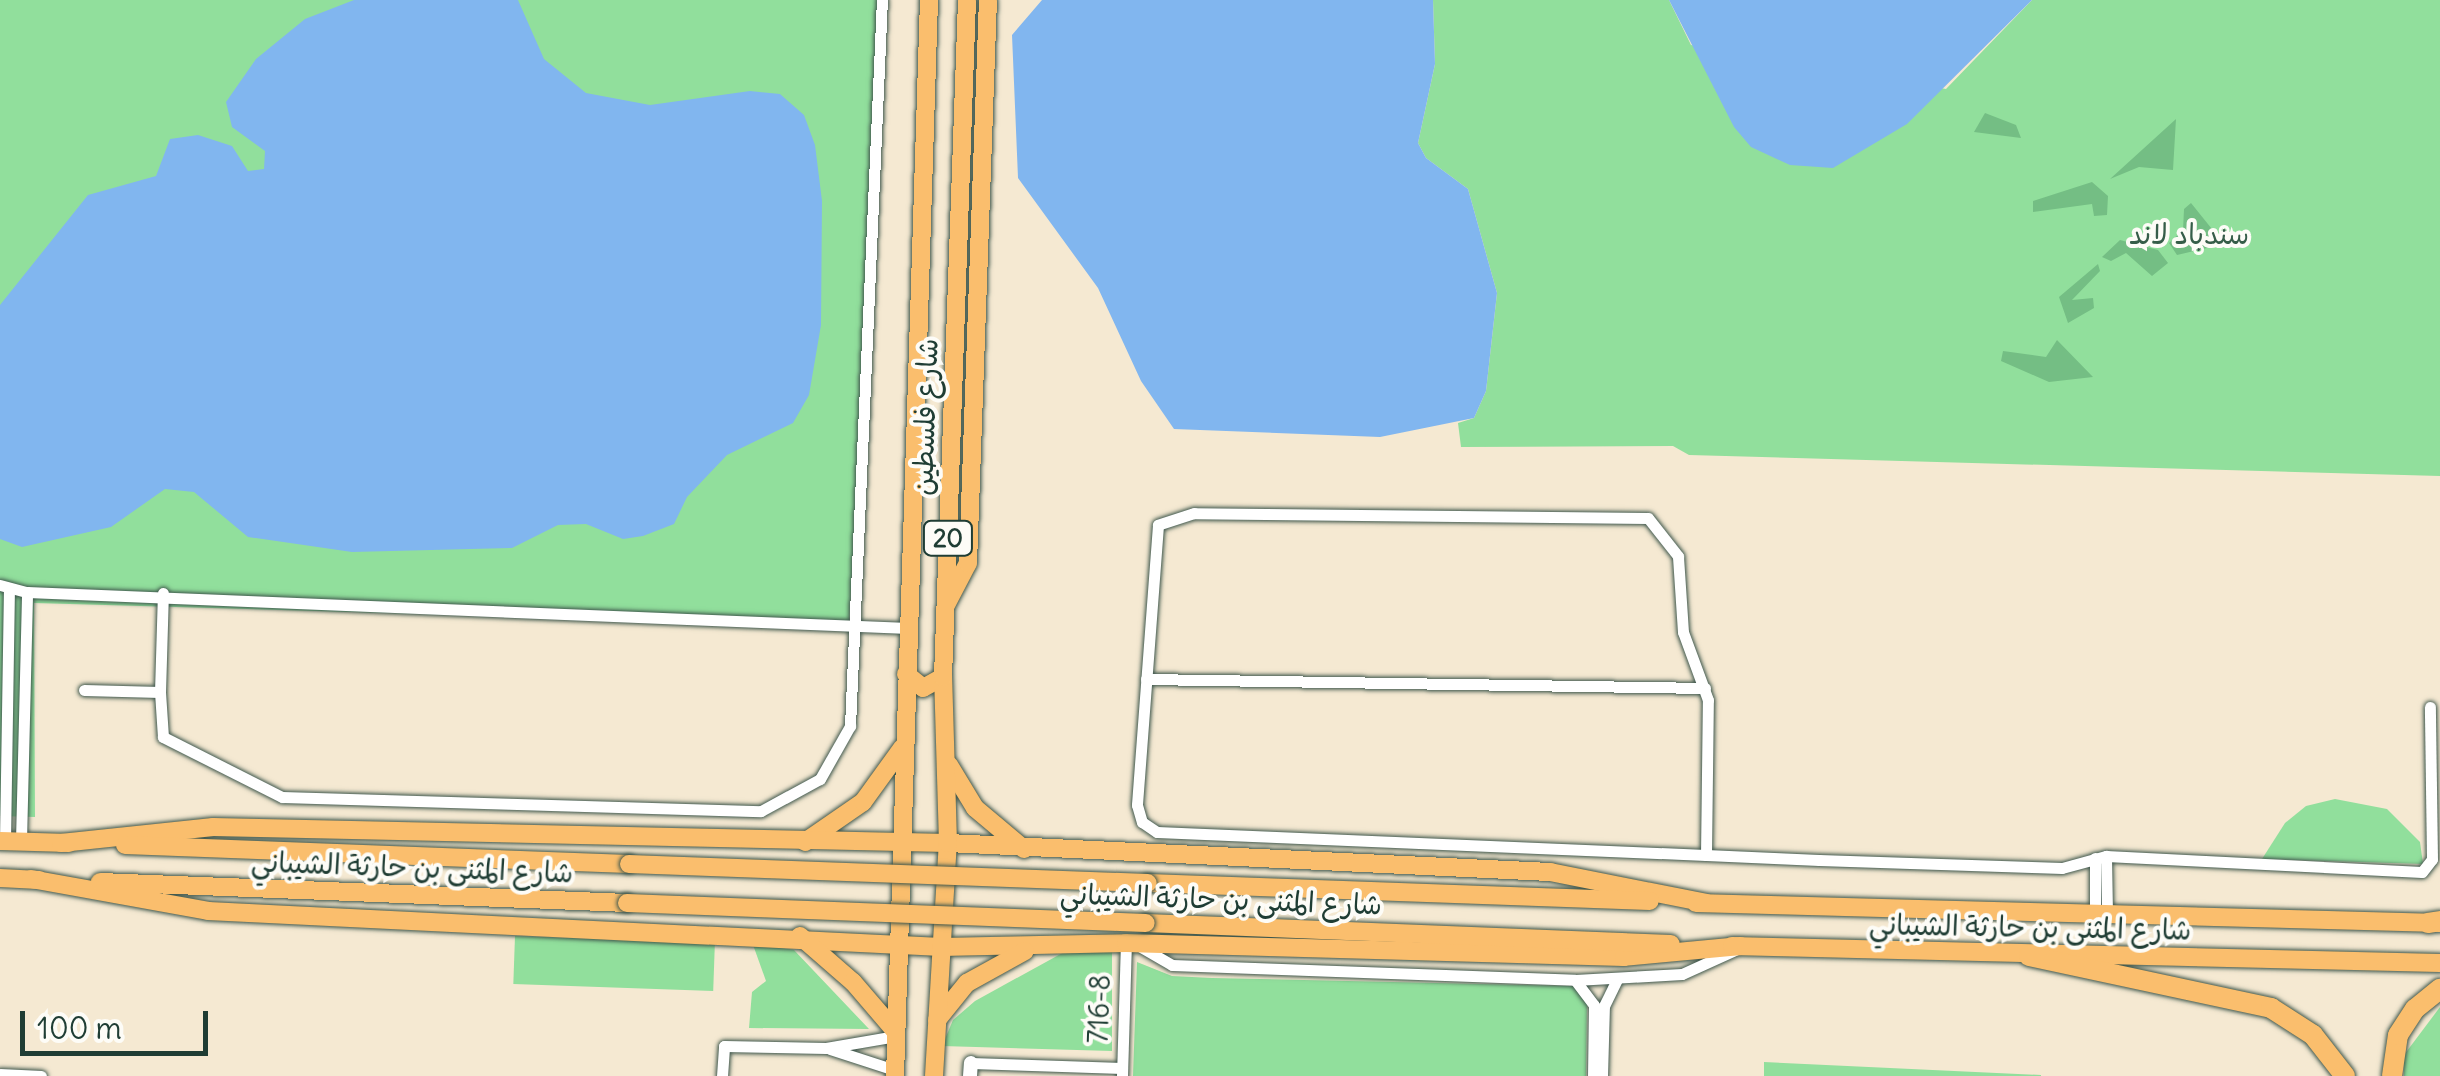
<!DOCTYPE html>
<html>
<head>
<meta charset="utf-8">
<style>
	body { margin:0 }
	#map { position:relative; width:2440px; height:1076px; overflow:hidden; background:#f5e9d2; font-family:Delius,"Playpen Sans Arabic",sans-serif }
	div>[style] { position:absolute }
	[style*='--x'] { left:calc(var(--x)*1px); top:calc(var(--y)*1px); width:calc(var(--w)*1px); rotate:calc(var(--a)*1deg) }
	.green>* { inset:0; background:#91df9c; transform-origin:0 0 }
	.forest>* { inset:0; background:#74be84 }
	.water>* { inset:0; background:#81b6ef }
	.roads { filter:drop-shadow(0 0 2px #3f574c) drop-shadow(0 0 2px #3f574c) }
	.minor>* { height:11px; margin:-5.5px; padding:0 5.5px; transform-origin:5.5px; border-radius:5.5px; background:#fff }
	.tertiary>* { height:14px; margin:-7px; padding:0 7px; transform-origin:7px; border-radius:7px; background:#fff }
	.primary>* { height:18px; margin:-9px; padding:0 9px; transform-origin:9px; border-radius:9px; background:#fabe6d }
	.motorway>* { height:20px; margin:-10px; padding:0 10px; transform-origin:10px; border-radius:10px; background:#fabe6d }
	.bridges { filter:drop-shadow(0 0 2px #3f574c) drop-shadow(0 0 2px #3f574c) }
	.primary-bridge>* { height:18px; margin:-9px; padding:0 9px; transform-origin:9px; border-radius:9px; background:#fabe6d }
	span { translate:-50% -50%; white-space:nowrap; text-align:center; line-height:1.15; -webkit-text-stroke:8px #fdfcf7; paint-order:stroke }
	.shield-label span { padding:2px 8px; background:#fdfcf7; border:2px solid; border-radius:8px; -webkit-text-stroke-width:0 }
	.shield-label { font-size:25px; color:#1f3d34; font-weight:700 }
	.park-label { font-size:28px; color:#365d49 }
	.street-label { font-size:28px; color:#1f3d34 }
	.scale { position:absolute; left:20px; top:1011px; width:188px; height:45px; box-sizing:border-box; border:5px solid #1f3d34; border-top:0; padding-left:12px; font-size:30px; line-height:35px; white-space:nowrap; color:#1f3d34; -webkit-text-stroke:8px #fdfcf7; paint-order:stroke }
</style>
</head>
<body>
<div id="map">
	<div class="green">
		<div style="clip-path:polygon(0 0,884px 0,849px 626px,34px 603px,35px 817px,0 816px)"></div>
		<div style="clip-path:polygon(1433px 0,1669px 0,1691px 45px,1946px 89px,2032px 0,2440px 0,2440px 476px,1689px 455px,1673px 446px,1461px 447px,1458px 423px,1474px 418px,1486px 391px,1497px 293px,1468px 189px,1426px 158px,1418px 143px,1435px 64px)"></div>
		<div style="clip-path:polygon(2335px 799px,2387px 809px,2420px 842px,2423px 864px,2262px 859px,2285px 823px,2306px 806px)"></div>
		<div style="left:515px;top:936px;width:200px;height:48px;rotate:2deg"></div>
		<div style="clip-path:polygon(752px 942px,794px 950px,869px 1029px,749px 1028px,752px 992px,766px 981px)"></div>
		<div style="clip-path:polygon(1066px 951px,1112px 952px,1112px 1051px,942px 1046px,953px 1020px,975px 1001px)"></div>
		<div style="clip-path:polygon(1137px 962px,1172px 976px,1212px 978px,1573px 986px,1587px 1002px,1586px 1076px,1133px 1076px)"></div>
		<div style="clip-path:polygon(2440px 1007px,2440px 1076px,2404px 1076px,2404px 1055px)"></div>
		<div style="clip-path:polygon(1764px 1062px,2041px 1075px,2041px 1076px,1764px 1076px)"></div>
	</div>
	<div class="forest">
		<div style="clip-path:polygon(1985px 113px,2016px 125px,2021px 138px,1974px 132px)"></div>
		<div style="clip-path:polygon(2176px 119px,2173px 170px,2139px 167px,2110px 179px)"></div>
		<div style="clip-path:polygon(2092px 182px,2108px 196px,2107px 215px,2094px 216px,2092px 204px,2033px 212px,2033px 201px)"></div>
		<div style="clip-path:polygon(2191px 203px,2224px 244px,2177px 255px,2169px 243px,2183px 230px,2184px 209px)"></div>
		<div style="clip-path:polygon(2120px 240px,2158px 250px,2168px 263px,2152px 276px,2126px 253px,2111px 261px,2102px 257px)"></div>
		<div style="clip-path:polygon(2098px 264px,2100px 271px,2072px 300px,2093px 298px,2094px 308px,2068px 323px,2059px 297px)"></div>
		<div style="clip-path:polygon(2057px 340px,2093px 377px,2049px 382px,2001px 361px,2003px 351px,2046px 357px)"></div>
	</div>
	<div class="water">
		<div style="clip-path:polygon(354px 0,518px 0,544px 59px,586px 93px,650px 105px,750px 91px,780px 94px,804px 115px,815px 145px,822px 201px,821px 325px,809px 395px,793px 423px,727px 455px,687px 497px,674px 524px,643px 536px,623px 539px,586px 524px,558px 525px,512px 548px,352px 552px,248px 537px,194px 492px,165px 489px,111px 527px,22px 547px,0 539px,0 305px,88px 195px,156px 176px,170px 139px,198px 135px,232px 146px,248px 171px,264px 169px,265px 151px,232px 127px,226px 102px,256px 59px,305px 19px)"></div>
		<div style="clip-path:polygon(1042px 0,1433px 0,1435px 64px,1418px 143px,1426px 158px,1468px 189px,1497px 293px,1486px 391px,1474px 418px,1380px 437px,1174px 429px,1141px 381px,1098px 288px,1018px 178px,1012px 35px)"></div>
		<div style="clip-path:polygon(1669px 0,2032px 0,1907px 124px,1833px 168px,1790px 165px,1751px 147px,1734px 127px)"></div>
	</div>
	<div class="roads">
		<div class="minor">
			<div style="--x:0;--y:585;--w:28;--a:15"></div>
			<div style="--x:27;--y:592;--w:882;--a:2.34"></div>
			<div style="--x:1146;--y:679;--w:559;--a:0.92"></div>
			<div style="--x:84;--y:690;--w:76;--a:1.5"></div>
			<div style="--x:160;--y:692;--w:45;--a:86.2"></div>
			<div style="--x:163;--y:737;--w:133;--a:26.8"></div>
			<div style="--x:282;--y:797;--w:479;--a:1.7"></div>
			<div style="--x:761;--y:811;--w:67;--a:-28.5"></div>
			<div style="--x:820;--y:779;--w:61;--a:-60.5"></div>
			<div style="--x:850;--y:726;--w:727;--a:-87.48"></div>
			<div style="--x:160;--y:692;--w:99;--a:-88.3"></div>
			<div style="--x:5;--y:841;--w:253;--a:-89.1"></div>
			<div style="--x:21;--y:841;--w:249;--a:-88.6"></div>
			<div style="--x:1706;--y:855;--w:155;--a:-89.3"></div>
			<div style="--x:1708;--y:700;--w:72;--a:-110.2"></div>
			<div style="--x:1683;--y:632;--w:76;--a:-93.8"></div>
			<div style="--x:1678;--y:556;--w:48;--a:-128.3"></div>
			<div style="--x:1648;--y:518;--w:454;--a:-179.4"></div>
			<div style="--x:1194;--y:513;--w:38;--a:162"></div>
			<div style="--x:1158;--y:525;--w:281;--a:94.3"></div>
			<div style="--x:1137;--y:805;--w:18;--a:74"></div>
			<div style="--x:1142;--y:822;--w:18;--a:34"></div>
			<div style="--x:1157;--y:832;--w:549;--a:2.4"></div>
			<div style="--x:1706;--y:855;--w:113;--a:2.5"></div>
			<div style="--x:1819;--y:860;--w:243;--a:1.9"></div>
			<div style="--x:2062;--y:868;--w:46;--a:-15.3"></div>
			<div style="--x:2106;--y:856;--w:316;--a:2.9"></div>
			<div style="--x:2422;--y:872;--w:16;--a:-52"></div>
			<div style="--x:2432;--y:859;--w:152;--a:-90.8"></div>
			<div style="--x:2106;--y:856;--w:58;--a:89"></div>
			<div style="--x:2095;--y:858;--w:56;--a:90"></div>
			<div style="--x:1134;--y:943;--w:44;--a:30.1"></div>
			<div style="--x:1172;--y:965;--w:403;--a:2.1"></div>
			<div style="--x:1575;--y:980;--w:107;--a:-3.2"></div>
			<div style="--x:1682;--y:974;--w:60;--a:-24.4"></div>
			<div style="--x:1575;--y:980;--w:31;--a:53"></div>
			<div style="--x:1594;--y:1005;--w:71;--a:90.8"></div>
			<div style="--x:830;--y:1049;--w:68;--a:17.9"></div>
			<div style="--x:971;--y:1063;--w:151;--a:1.9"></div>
			<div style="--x:0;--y:1074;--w:41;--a:2.8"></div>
			<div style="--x:722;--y:1076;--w:30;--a:-86"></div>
			<div style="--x:724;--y:1046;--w:102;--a:1.1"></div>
			<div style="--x:826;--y:1048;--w:71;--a:-9.7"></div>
			<div style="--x:1122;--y:1076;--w:133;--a:-88.3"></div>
			<div style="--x:1602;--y:1076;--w:70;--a:-88.4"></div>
			<div style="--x:1604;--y:1006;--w:30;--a:-64"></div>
		</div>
		<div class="tertiary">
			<div style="--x:970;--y:1076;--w:13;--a:-86"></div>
		</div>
		<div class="primary">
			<div style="--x:946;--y:605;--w:47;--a:-62.4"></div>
			<div style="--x:968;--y:563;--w:563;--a:-87.97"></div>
			<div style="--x:906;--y:674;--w:22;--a:39"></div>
			<div style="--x:923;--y:688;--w:23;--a:-29"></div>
			<div style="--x:949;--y:765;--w:50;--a:58.8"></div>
			<div style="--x:975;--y:808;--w:64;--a:39.9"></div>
			<div style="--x:0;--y:841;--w:69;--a:1.7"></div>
			<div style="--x:805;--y:842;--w:70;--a:-34.6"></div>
			<div style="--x:863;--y:802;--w:67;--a:-54.2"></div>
			<div style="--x:61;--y:843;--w:153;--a:-6"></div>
			<div style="--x:213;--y:827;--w:735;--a:1.25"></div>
			<div style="--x:948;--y:843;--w:603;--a:2.76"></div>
			<div style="--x:1550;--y:872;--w:159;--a:11.2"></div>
			<div style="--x:125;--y:845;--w:504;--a:2.16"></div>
			<div style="--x:0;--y:878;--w:39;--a:3"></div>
			<div style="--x:31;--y:879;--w:180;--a:10.2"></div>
			<div style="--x:208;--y:911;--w:734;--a:2.81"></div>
			<div style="--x:941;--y:947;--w:185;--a:-1.2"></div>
			<div style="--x:1126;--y:943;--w:498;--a:1.6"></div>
			<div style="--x:1624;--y:957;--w:117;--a:-5.4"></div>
			<div style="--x:100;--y:882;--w:527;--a:2.28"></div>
			<div style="--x:1148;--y:883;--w:502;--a:2.05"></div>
			<div style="--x:1696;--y:903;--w:744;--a:1.54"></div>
			<div style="--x:1146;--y:923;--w:525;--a:2.29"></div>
			<div style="--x:800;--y:936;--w:70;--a:41"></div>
			<div style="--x:853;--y:982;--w:66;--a:49.3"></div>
			<div style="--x:1732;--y:946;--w:708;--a:1.38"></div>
			<div style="--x:937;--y:1020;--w:48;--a:-51"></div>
			<div style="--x:967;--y:983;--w:66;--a:-28.9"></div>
			<div style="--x:895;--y:1076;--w:1077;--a:-88.19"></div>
			<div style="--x:934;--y:1076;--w:233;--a:-86.6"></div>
			<div style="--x:948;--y:843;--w:166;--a:-91.7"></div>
			<div style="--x:943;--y:677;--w:677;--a:-87.97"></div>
		</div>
		<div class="motorway">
			<div style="--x:2428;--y:923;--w:12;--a:-9"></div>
			<div style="--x:2029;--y:956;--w:248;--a:12.1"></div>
			<div style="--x:2271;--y:1008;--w:50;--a:32.7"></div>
			<div style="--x:2313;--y:1035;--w:52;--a:52"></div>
			<div style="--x:2392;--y:1076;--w:41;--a:-81.7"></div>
			<div style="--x:2398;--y:1035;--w:31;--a:-57"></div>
			<div style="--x:2415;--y:1009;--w:32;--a:-39"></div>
		</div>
	</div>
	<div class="bridges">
		<div class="primary-bridge">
			<div style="--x:629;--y:864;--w:519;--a:2.1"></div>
			<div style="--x:627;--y:903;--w:519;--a:2.21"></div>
		</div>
	</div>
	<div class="shield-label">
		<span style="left:948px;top:538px">20</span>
	</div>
	<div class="park-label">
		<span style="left:2189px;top:234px">سندباد لاند</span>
	</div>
	<div class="street-label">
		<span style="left:925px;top:417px;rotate:-88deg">شارع فلسطين</span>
		<span style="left:412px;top:867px;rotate:2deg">شارع المثنى بن حارثة الشيباني</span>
		<span style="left:1221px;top:899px;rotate:2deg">شارع المثنى بن حارثة الشيباني</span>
		<span style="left:2030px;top:927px;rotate:1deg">شارع المثنى بن حارثة الشيباني</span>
		<span style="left:1099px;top:1009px;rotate:-88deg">716-8</span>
	</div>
	<div class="scale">100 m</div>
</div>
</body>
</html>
